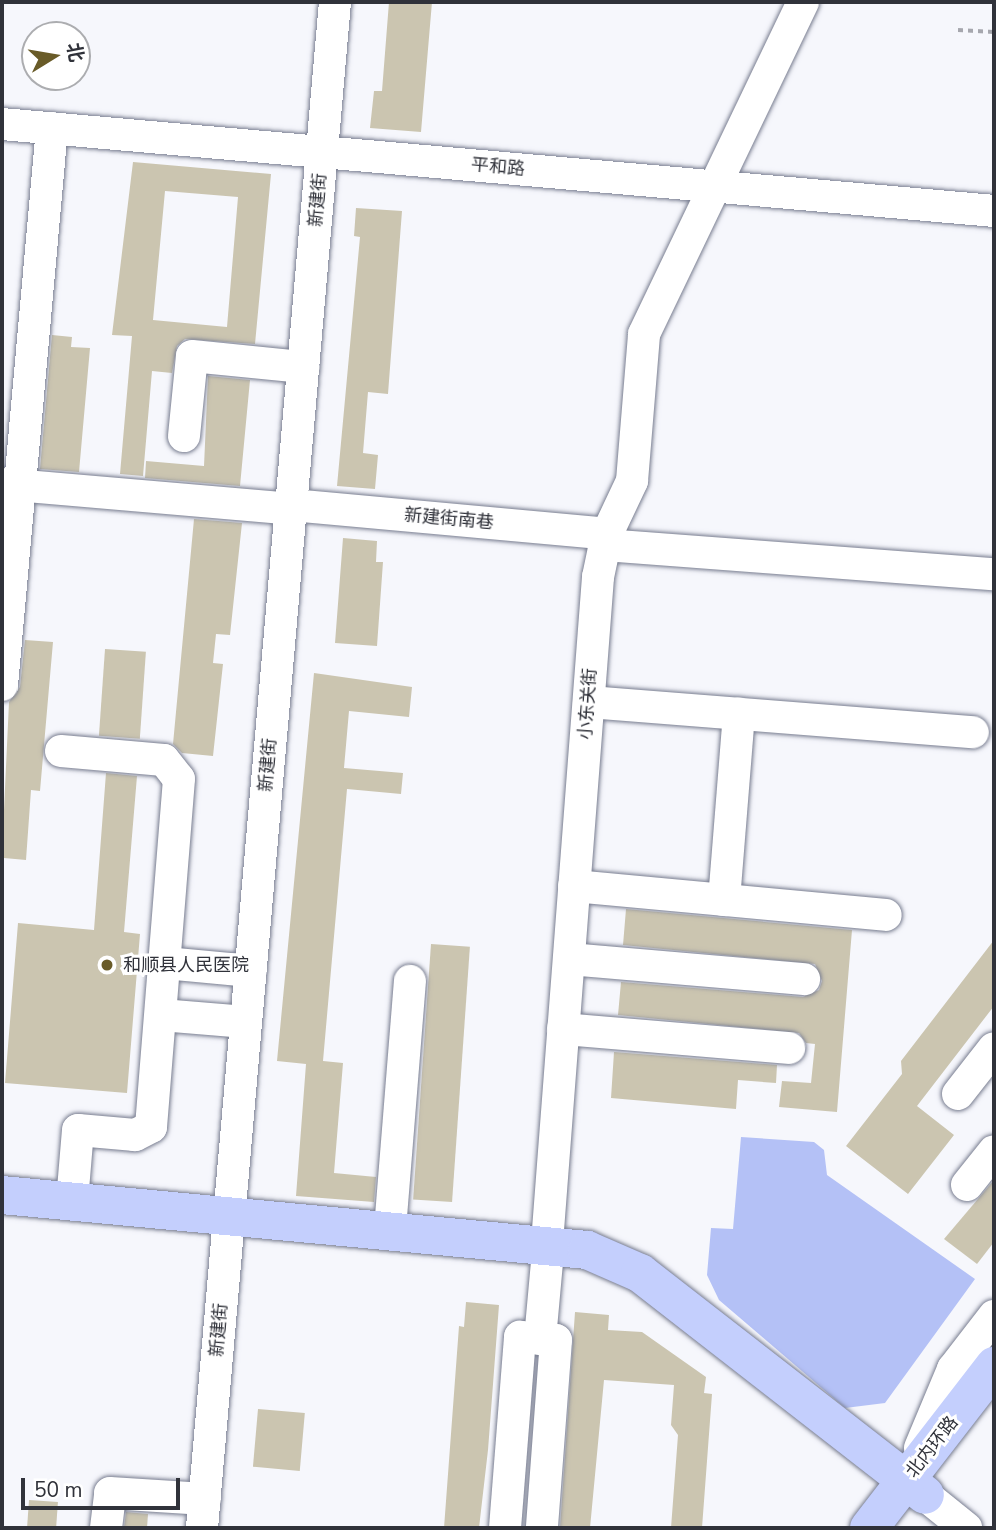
<!DOCTYPE html>
<html>
<head>
<meta charset="utf-8">
<style>
	body { margin:0 }
	#map { position:relative; width:996px; height:1530px; overflow:hidden; background:#f6f7fc; font-family:"Nunito Sans","Noto Sans SC",sans-serif }
	div>[style] { position:absolute }
	[style*='--x'] { left:calc(var(--x)*1px); top:calc(var(--y)*1px); width:calc(var(--w)*1px); rotate:calc(var(--a)*1deg) }
	.green>* { inset:0; background:#b4c1f6 }
	.building>* { inset:0; background:#cbc5b0; transform-origin:0 0 }
	.path>* { height:3.5px; margin-top:-1.75px; transform-origin:0; background:repeating-linear-gradient(90deg,#a6a7ae 0 5px,transparent 0 10px) }
	.roads { filter:drop-shadow(0 0 2px #787d90) drop-shadow(0 0 2px #787d90) }
	.minor>* { height:32px; margin:-16px; padding:0 16px; transform-origin:16px; border-radius:16px; background:#fff }
	.major>* { height:38px; margin:-19px; padding:0 19px; transform-origin:19px; border-radius:19px; background:#c4cffd }
	.dots>* { width:19px; height:19px; translate:-50% -50%; box-sizing:border-box; border:4px solid #fff; border-radius:50% }
	span { translate:-50% -50%; white-space:nowrap; text-align:center; line-height:1.15; -webkit-text-stroke:6px #fff; paint-order:stroke }
	.street-label { font-size:18px; color:#30323a }
	.poi-label { font-size:18px; color:#30323a }
	.left { translate:0 -50%; text-align:left }
	.frame { position:absolute; inset:0; border:4px solid #30323a; pointer-events:none }
	.north { position:absolute; left:21px; top:21px; width:70px; height:70px; box-sizing:border-box; background:#fff; border:2px solid #acadb0; border-radius:50%; rotate:79deg; font-size:19px; font-weight:700; line-height:28px; text-align:center; color:#30323a }
	.north::after { content:''; display:block; margin:auto; width:24px; height:32px; background:#695b28; clip-path:polygon(50% 0,100% 100%,50% 72%,0 100%) }
	.scale { position:absolute; left:21px; top:1478px; width:159px; height:32px; box-sizing:border-box; border:4px solid #30323a; border-top:0; padding-left:9px; font-size:21px; line-height:24px; white-space:nowrap; color:#30323a; -webkit-text-stroke:5px #fff; paint-order:stroke }
</style>
</head>
<body>
<div id="map">
	<div class="green">
		<div style="clip-path:polygon(741px 1137px,814px 1142px,824px 1150px,827px 1175px,975px 1279px,885px 1403px,845px 1408px,719px 1300px,707px 1275px,711px 1228px,733px 1229px)"></div>
	</div>
	<div class="building">
		<div style="clip-path:polygon(389px 2px,432px 2px,421px 132px,370px 128px,374px 91px,382px 91px)"></div>
		<div style="clip-path:polygon(evenodd,133px 162px,271px 174px,255px 344px,185px 339px,177px 346px,172px 373px,152px 371px,143px 476px,120px 474px,132px 336px,112px 335px,133px 162px,165px 191px,238px 197px,227px 327px,153px 320px,165px 191px)"></div>
		<div style="clip-path:polygon(356px 208px,402px 211px,388px 394px,368px 392px,363px 453px,378px 455px,375px 489px,337px 486px,360px 237px,354px 236px)"></div>
		<div style="clip-path:polygon(52px 335px,72px 337px,71px 347px,90px 348px,79px 472px,40px 469px)"></div>
		<div style="clip-path:polygon(208px 376px,250px 380px,240px 486px,145px 478px,146px 461px,204px 466px)"></div>
		<div style="clip-path:polygon(194px 519px,242px 523px,230px 635px,216px 634px,213px 663px,223px 664px,213px 756px,182px 753px,173px 744px)"></div>
		<div style="clip-path:polygon(343px 538px,377px 541px,376px 562px,383px 562px,377px 646px,335px 643px)"></div>
		<div style="clip-path:polygon(25px 640px,53px 642px,40px 791px,31px 790px,26px 860px,4px 858px,2px 853px,9px 702px,20px 687px)"></div>
		<div style="left:105px;top:649px;width:41px;height:87px;rotate:4deg"></div>
		<div style="clip-path:polygon(314px 673px,412px 687px,409px 717px,349px 711px,344px 768px,403px 773px,401px 794px,347px 789px,323px 1061px,343px 1063px,334px 1173px,376px 1177px,374px 1202px,296px 1196px,306px 1064px,277px 1061px)"></div>
		<div style="clip-path:polygon(106px 773px,137px 776px,124px 932px,140px 934px,127px 1093px,5px 1083px,18px 923px,94px 930px)"></div>
		<div style="clip-path:polygon(626px 909px,852px 930px,837px 1112px,779px 1107px,782px 1081px,811px 1083px,815px 1044px,806px 1043px,799px 1033px,618px 1015px,621px 982px,803px 997px,819px 990px,822px 981px,815px 964px,623px 945px)"></div>
		<div style="clip-path:polygon(994px 940px,994px 1006px,917px 1106px,954px 1135px,908px 1194px,846px 1146px,902px 1074px,901px 1061px)"></div>
		<div style="left:431px;top:944px;width:39px;height:256px;rotate:4deg"></div>
		<div style="clip-path:polygon(614px 1052px,777px 1065px,776px 1083px,738px 1080px,736px 1109px,611px 1098px)"></div>
		<div style="clip-path:polygon(994px 1180px,994px 1242px,977px 1264px,944px 1239px)"></div>
		<div style="clip-path:polygon(466px 1302px,499px 1305px,488px 1450px,479px 1528px,444px 1528px,459px 1326px,464px 1327px)"></div>
		<div style="clip-path:polygon(575px 1312px,609px 1315px,608px 1330px,642px 1332px,706px 1377px,704px 1393px,712px 1394px,702px 1528px,671px 1528px,678px 1435px,671px 1425px,674px 1385px,604px 1380px,590px 1528px,560px 1528px)"></div>
		<div style="left:258px;top:1409px;width:47px;height:58px;rotate:5deg"></div>
		<div style="left:29px;top:1500px;width:29px;height:28px;rotate:4deg"></div>
		<div style="clip-path:polygon(126px 1512px,148px 1514px,147px 1528px,124px 1528px)"></div>
	</div>
	<div class="path">
		<div style="--x:958;--y:30;--w:36;--a:3"></div>
	</div>
	<div class="roads">
		<div class="minor">
			<div style="--x:2;--y:124;--w:996;--a:5.01"></div>
			<div style="--x:184;--y:436;--w:80;--a:-84.3"></div>
			<div style="--x:192;--y:356;--w:112;--a:5.7"></div>
			<div style="--x:2;--y:484;--w:290;--a:4.9"></div>
			<div style="--x:291;--y:505;--w:317;--a:5.2"></div>
			<div style="--x:604;--y:545;--w:391;--a:4.3"></div>
			<div style="--x:2;--y:685;--w:559;--a:-84.87"></div>
			<div style="--x:589;--y:702;--w:385;--a:4.5"></div>
			<div style="--x:61;--y:751;--w:103;--a:5"></div>
			<div style="--x:164;--y:760;--w:24;--a:52"></div>
			<div style="--x:179;--y:779;--w:349;--a:94.6"></div>
			<div style="--x:151;--y:1127;--w:18;--a:153"></div>
			<div style="--x:135;--y:1135;--w:57;--a:-175"></div>
			<div style="--x:78;--y:1130;--w:71;--a:94.8"></div>
			<div style="--x:574;--y:886;--w:313;--a:5.3"></div>
			<div style="--x:724;--y:900;--w:187;--a:-85.4"></div>
			<div style="--x:569;--y:959;--w:236;--a:4.9"></div>
			<div style="--x:165;--y:963;--w:86;--a:5.3"></div>
			<div style="--x:161;--y:1015;--w:85;--a:4.7"></div>
			<div style="--x:563;--y:1029;--w:227;--a:4.8"></div>
			<div style="--x:958;--y:1094;--w:58;--a:-52"></div>
			<div style="--x:967;--y:1185;--w:43;--a:-51.5"></div>
			<div style="--x:390;--y:1229;--w:249;--a:-85.4"></div>
			<div style="--x:547;--y:1243;--w:668;--a:-85.62"></div>
			<div style="--x:598;--y:577;--w:44;--a:-78.2"></div>
			<div style="--x:607;--y:534;--w:59;--a:-64.7"></div>
			<div style="--x:632;--y:481;--w:147;--a:-85.3"></div>
			<div style="--x:644;--y:334;--w:368;--a:-64.4"></div>
			<div style="--x:540;--y:1339;--w:77;--a:-84.8"></div>
			<div style="--x:920;--y:1448;--w:86;--a:-67.3"></div>
			<div style="--x:953;--y:1369;--w:67;--a:-52.3"></div>
			<div style="--x:925;--y:1495;--w:53;--a:38.8"></div>
			<div style="--x:106;--y:1528;--w:35;--a:-83"></div>
			<div style="--x:110;--y:1493;--w:95;--a:3.6"></div>
			<div style="--x:202;--y:1528;--w:1532;--a:-85.02"></div>
			<div style="--x:505;--y:1528;--w:192;--a:-85.5"></div>
			<div style="--x:520;--y:1337;--w:36;--a:5"></div>
			<div style="--x:556;--y:1340;--w:189;--a:94.3"></div>
		</div>
		<div class="major">
			<div style="--x:2;--y:1195;--w:588;--a:5.37"></div>
			<div style="--x:587;--y:1250;--w:58;--a:23.5"></div>
			<div style="--x:640;--y:1273;--w:361;--a:37.9"></div>
			<div style="--x:869;--y:1528;--w:205;--a:-52.3"></div>
		</div>
	</div>
	<div class="dots">
		<div style="left:107px;top:965px;background:#695b28"></div>
	</div>
	<div class="street-label">
		<span style="left:498px;top:167px;rotate:5deg">平和路</span>
		<span style="left:318px;top:200px;rotate:-85deg">新建街</span>
		<span style="left:449px;top:519px;rotate:5deg">新建街南巷</span>
		<span style="left:588px;top:704px;rotate:-86deg">小东关街</span>
		<span style="left:268px;top:765px;rotate:-85deg">新建街</span>
		<span style="left:219px;top:1330px;rotate:-85deg">新建街</span>
		<span style="left:932px;top:1447px;rotate:-52deg">北内环路</span>
	</div>
	<div class="poi-label">
		<span class="left" style="left:123px;top:965px">和顺县人民医院</span>
	</div>
	<div class="frame"></div>
	<div class="north">北</div>
	<div class="scale">50 m</div>
</div>
</body>
</html>
